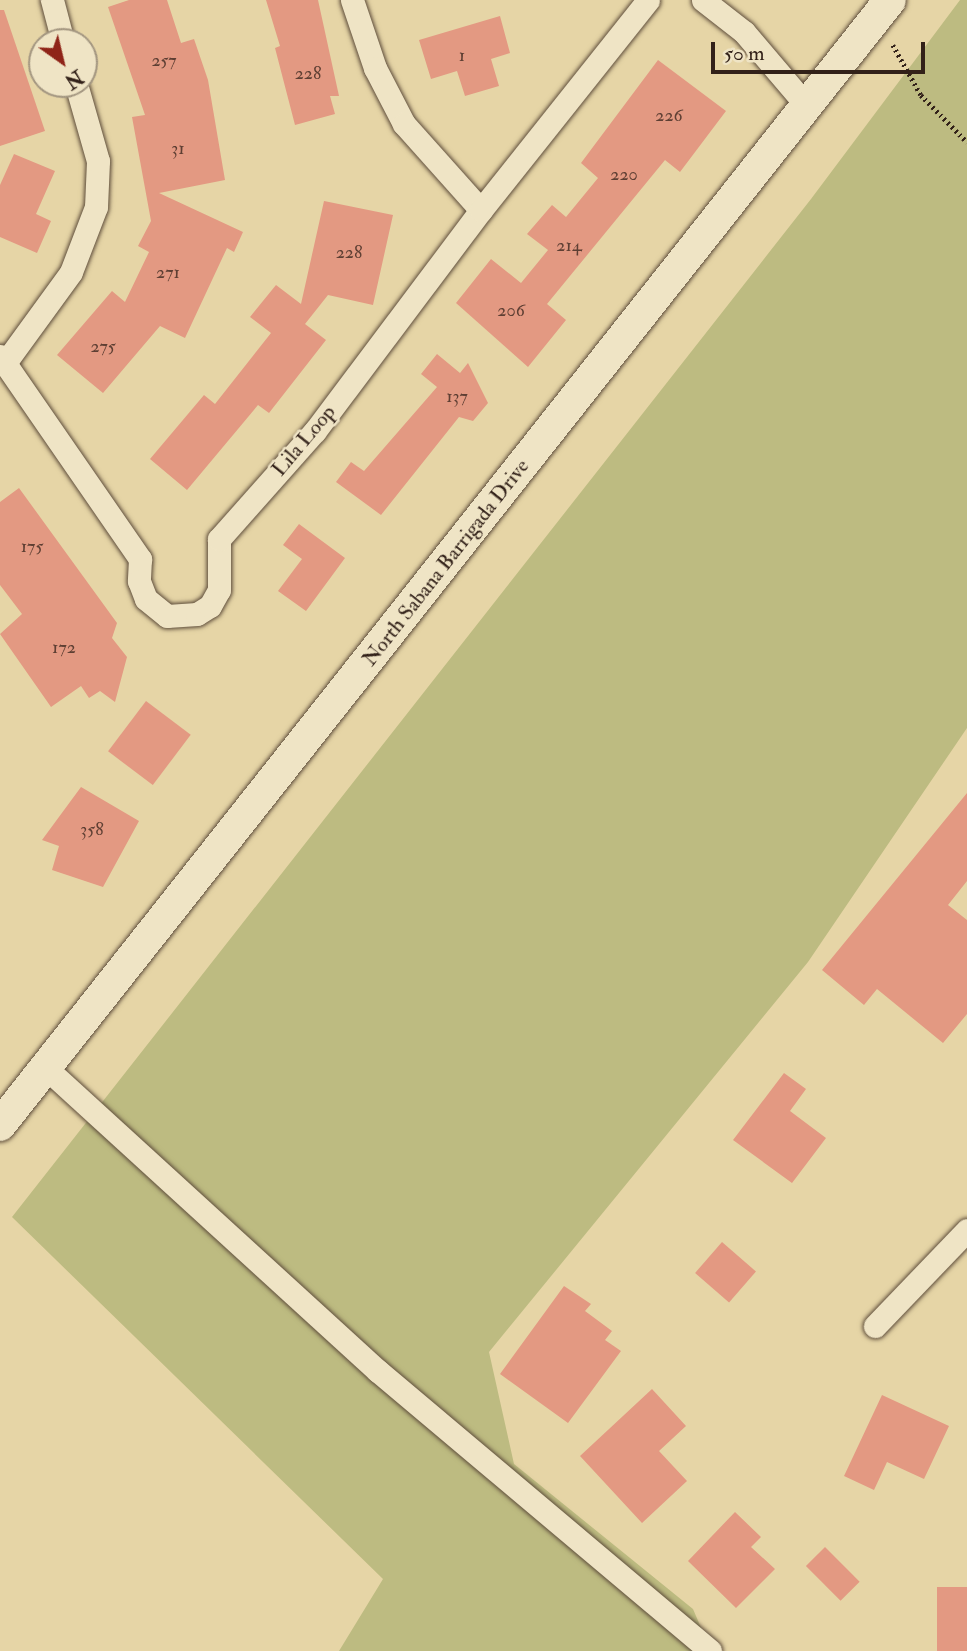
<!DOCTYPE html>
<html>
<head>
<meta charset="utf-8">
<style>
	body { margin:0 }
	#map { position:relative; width:967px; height:1651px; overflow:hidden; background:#e6d5a6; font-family:"IM FELL Double Pica",serif }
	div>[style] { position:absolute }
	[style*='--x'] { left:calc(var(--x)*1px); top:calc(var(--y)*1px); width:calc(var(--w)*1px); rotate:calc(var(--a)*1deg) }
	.green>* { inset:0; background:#bdbb81 }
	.building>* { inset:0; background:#e39982; transform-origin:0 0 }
	.path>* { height:4.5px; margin-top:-2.25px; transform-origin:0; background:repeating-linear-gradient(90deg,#322119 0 2px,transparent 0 5.5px) }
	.roads { filter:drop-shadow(0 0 2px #5f4e3c) drop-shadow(0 0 2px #5f4e3c) }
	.street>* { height:23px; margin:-11.5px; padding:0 11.5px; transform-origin:11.5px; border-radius:11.5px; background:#efe4c5 }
	.secondary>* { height:32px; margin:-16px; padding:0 16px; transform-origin:16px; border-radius:16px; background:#efe4c5 }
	span { translate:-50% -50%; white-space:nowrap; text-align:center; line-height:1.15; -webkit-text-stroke:5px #efe4c5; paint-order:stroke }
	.number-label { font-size:18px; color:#5e3f33 }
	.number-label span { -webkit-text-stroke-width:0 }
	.street-label { font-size:21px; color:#322119 }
	.north { position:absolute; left:28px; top:28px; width:70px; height:70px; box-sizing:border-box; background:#efe4c5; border:2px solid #a39680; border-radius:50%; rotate:146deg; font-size:19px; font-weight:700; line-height:28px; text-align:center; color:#322119 }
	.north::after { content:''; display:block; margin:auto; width:24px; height:32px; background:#8f2418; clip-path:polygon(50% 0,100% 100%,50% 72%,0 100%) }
	.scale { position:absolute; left:711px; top:42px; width:214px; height:32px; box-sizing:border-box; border:4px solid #322119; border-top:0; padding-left:9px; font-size:21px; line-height:24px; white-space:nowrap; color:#322119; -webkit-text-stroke:5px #efe4c5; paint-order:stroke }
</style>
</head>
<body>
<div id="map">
	<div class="green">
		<div style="clip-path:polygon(960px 0,967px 0,967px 728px,808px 962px,489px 1352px,514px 1464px,693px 1609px,711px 1651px,339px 1651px,383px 1579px,12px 1217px,811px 199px)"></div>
	</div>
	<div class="building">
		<div style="clip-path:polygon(129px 0,167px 0,181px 43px,194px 39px,208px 80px,225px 180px,159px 193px,243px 232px,234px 252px,227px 248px,185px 338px,160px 326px,103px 393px,57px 355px,112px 291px,125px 302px,149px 252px,138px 246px,151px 221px,132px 117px,145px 115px,108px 7px)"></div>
		<div style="clip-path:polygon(266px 0,318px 0,339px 96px,330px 96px,335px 114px,295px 125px,275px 48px,280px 46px)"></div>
		<div style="clip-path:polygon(0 10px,4px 10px,45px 131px,0 146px)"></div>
		<div style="clip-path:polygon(500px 16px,510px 53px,491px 59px,499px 86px,465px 96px,457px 71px,431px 79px,419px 40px)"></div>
		<div style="clip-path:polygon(658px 60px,726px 111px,680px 172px,665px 160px,547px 304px,566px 320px,528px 367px,456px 303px,491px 259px,521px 283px,548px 250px,527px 234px,552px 205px,566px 217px,598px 178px,581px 163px)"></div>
		<div style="clip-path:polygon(14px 154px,55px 171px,36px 214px,51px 221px,37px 253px,0 237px,0 185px)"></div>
		<div style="clip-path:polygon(324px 201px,393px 215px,373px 305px,328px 295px,305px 324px,326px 340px,269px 413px,258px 405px,187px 490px,150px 459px,204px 395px,215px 404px,271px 333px,250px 317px,276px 285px,301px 304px)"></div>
		<div style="clip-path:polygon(437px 354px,460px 373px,468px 363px,488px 403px,473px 421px,459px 417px,381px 515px,336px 482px,351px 462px,364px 471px,437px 387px,421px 374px)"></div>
		<div style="clip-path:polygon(19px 488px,117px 623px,112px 638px,127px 657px,115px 702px,100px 691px,89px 698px,81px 686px,51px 707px,0 634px,22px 614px,0 585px,0 502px)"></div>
		<div style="clip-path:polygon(299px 524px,345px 558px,306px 611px,278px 591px,302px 559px,283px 545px)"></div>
		<div style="left:146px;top:701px;width:56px;height:63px;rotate:37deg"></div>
		<div style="clip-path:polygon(81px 787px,139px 821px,103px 887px,52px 870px,59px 846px,42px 840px)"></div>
		<div style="clip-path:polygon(967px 793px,967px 881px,948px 905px,967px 920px,967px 1014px,943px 1043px,877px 989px,864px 1005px,822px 970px)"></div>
		<div style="clip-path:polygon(784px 1073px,806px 1089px,790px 1111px,826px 1138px,792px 1183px,733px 1140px)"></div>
		<div style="left:722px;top:1242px;width:45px;height:41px;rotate:41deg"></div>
		<div style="clip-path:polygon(564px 1286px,591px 1304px,585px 1311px,612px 1331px,605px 1340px,621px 1351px,568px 1423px,500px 1374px)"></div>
		<div style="clip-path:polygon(652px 1389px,686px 1426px,659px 1451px,687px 1481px,642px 1523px,580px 1456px)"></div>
		<div style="clip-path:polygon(882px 1395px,949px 1426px,924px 1479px,887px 1462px,874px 1490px,844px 1476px)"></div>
		<div style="clip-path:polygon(735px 1512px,761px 1537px,751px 1547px,775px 1569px,736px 1608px,688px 1561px)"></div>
		<div style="left:825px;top:1547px;width:49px;height:27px;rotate:45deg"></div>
		<div style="left:937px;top:1587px;width:30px;height:64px"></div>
	</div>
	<div class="path">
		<div style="--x:893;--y:45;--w:57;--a:60.8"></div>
		<div style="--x:921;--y:95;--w:66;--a:45.6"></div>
	</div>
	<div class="roads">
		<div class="street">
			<div style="--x:52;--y:0;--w:43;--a:75.3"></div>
			<div style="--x:352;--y:0;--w:72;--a:71.3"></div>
			<div style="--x:375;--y:68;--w:63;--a:62.6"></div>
			<div style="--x:404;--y:124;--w:115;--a:48.2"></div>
			<div style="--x:703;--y:0;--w:52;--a:38"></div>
			<div style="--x:744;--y:32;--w:97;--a:49.6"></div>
			<div style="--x:0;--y:356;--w:247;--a:55.4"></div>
			<div style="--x:140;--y:559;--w:22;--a:93"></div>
			<div style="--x:139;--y:581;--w:19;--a:69"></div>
			<div style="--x:146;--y:599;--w:27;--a:39"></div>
			<div style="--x:167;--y:616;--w:30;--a:-4"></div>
			<div style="--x:197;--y:614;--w:15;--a:-32"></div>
			<div style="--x:210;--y:606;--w:18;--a:-61"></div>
			<div style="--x:219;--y:590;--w:51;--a:-90"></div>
			<div style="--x:219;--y:539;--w:144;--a:-48.4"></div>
			<div style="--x:315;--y:431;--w:276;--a:-53.1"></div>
			<div style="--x:481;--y:210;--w:268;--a:-51.5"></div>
			<div style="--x:5;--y:363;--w:112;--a:-54"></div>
			<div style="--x:71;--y:272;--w:70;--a:-69"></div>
			<div style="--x:96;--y:207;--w:46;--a:-87.5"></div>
			<div style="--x:98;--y:161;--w:80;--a:-105.9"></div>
			<div style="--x:46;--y:1068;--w:449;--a:42.4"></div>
			<div style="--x:378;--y:1371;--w:434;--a:40.1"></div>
			<div style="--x:875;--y:1326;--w:133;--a:-46.2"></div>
		</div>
		<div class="secondary">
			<div style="--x:0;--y:1125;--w:1434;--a:-51.65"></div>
		</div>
	</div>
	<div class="number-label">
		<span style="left:462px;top:56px">1</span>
		<span style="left:164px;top:61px">257</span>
		<span style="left:308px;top:74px">228</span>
		<span style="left:669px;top:116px">226</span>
		<span style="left:178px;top:149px">31</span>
		<span style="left:624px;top:175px">220</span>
		<span style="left:569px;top:246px">214</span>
		<span style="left:349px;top:253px">228</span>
		<span style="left:168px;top:273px">271</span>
		<span style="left:511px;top:311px">206</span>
		<span style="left:103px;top:347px">275</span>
		<span style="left:457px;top:397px">137</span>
		<span style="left:32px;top:547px">175</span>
		<span style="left:64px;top:648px">172</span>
		<span style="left:92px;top:830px">358</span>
	</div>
	<div class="street-label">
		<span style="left:304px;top:441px;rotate:-50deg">Lila Loop</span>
		<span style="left:446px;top:563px;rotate:-52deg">North Sabana Barrigada Drive</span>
	</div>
	<div class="north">N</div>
	<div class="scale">50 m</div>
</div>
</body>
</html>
